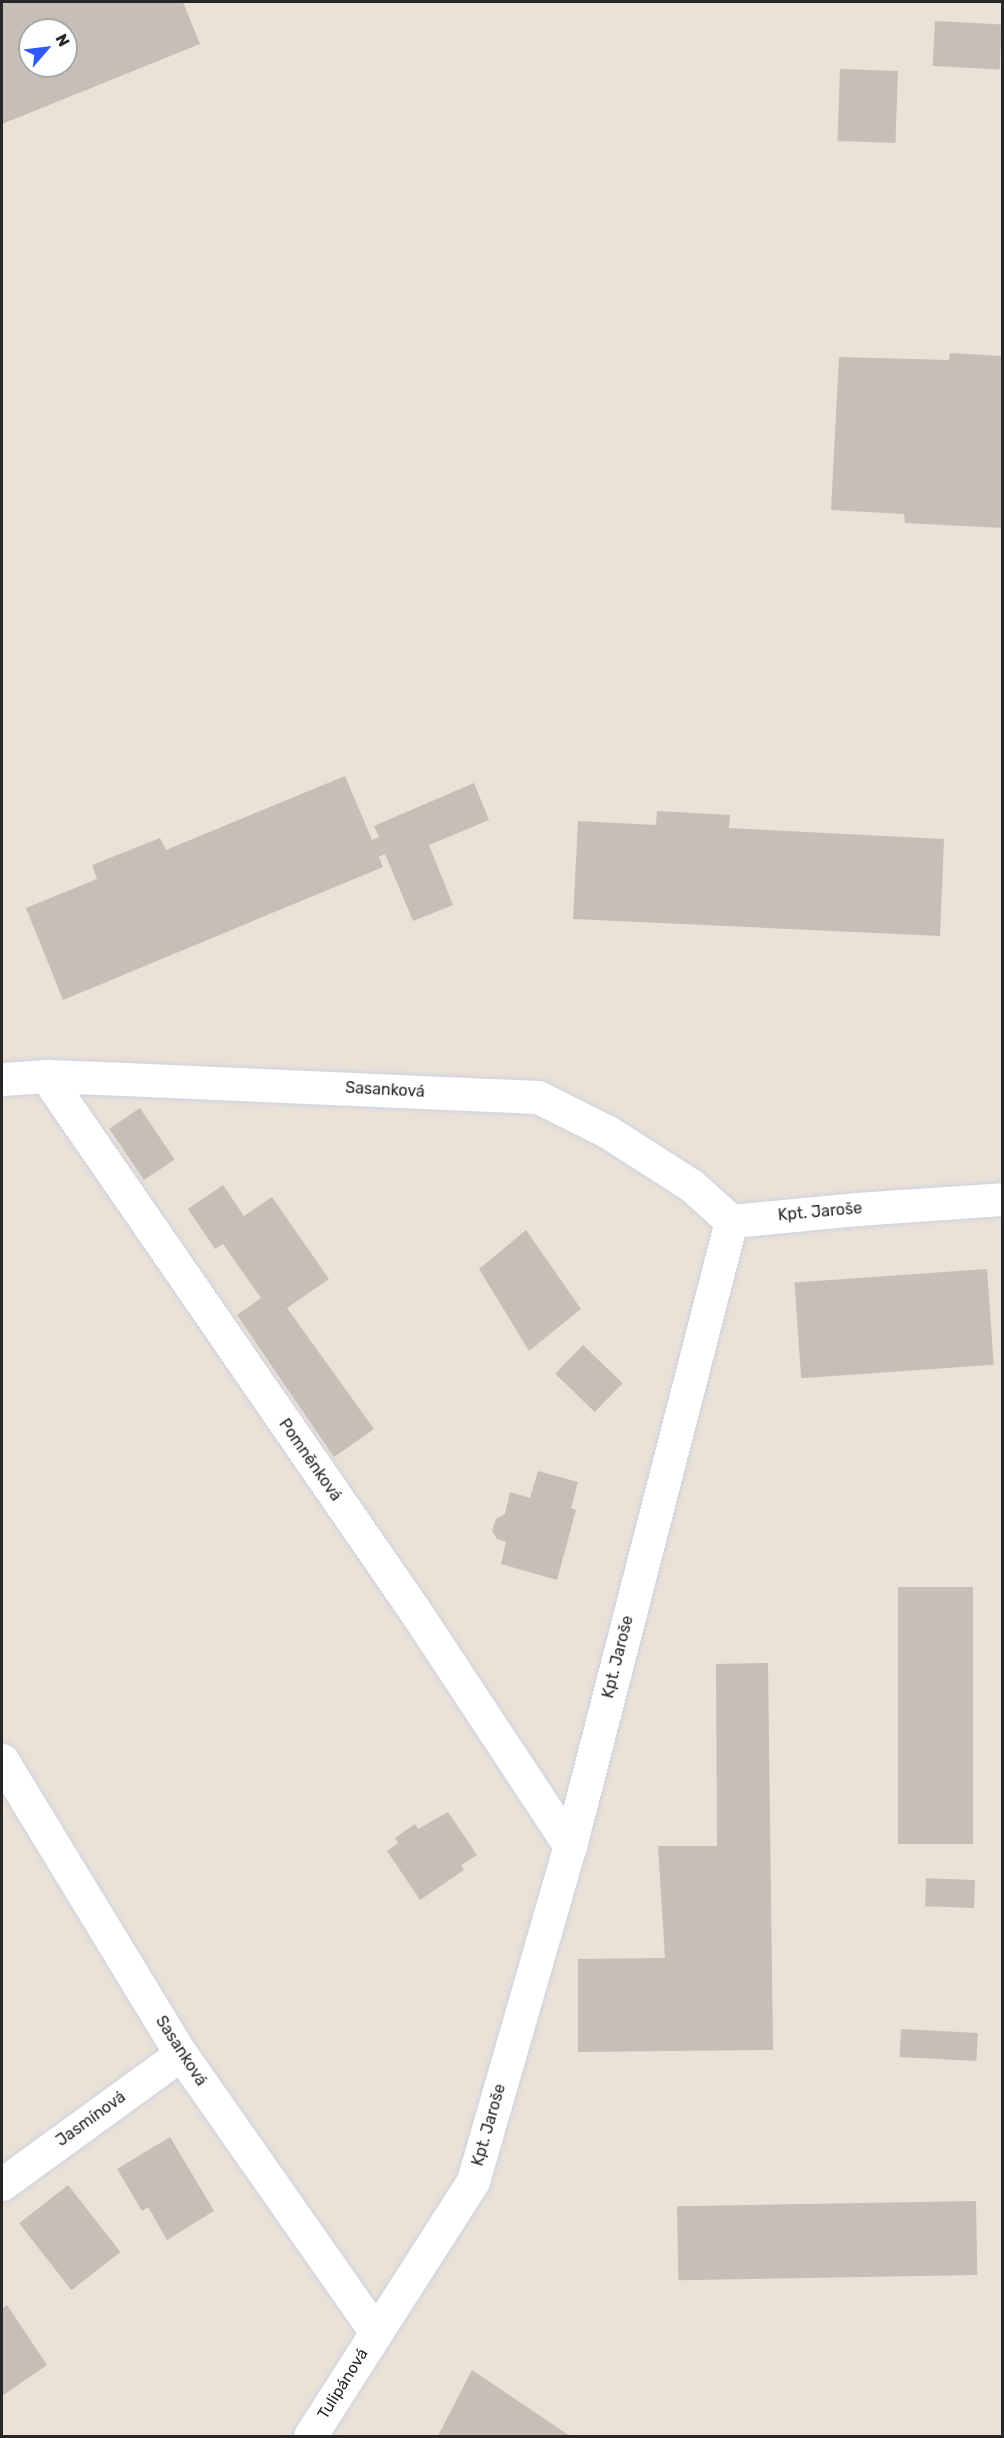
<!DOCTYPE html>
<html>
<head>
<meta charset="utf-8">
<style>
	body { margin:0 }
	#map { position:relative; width:1004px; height:2438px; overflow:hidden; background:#eae2d7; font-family:Rubik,sans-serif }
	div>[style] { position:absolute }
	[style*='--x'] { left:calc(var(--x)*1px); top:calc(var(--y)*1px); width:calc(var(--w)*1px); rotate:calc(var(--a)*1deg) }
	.building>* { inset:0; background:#c5bfb7; transform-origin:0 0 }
	.roads { filter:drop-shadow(0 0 2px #cdd1e1) drop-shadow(0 0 2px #cdd1e1) }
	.minor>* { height:33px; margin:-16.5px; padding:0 16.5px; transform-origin:16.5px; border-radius:16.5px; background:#fff }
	span { translate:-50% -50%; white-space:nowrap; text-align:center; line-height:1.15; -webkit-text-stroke:4.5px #fff; paint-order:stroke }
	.street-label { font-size:16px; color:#272727 }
	.frame { position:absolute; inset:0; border:3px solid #272727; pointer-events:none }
	.north { position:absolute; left:18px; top:18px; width:60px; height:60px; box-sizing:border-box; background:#fff; border:2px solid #a9a9a9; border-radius:50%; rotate:62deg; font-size:16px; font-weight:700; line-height:24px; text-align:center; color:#272727 }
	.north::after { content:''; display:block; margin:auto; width:21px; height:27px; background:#315afd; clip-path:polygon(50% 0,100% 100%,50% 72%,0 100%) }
</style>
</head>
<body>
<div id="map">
	<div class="building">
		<div style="clip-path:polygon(evenodd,2px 2px,183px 2px,200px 44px,2px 124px,2px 2px,30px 30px,66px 30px,66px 66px,30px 66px,30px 30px)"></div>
		<div style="left:935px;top:21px;width:67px;height:45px;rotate:3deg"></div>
		<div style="left:840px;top:69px;width:58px;height:72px;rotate:2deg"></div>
		<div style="clip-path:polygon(950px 353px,1002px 356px,1002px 528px,905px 523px,904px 514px,831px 510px,839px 357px,949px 360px)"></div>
		<div style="clip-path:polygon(345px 776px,372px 840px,379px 837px,374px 826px,474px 783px,489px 820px,429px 845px,453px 905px,413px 921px,385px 854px,379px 857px,383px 867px,63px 1000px,26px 908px,97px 879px,92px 865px,160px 838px,166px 850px)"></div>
		<div style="clip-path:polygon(657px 811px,730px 815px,729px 828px,944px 839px,940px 936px,573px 919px,578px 821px,656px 825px)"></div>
		<div style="left:140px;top:1108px;width:62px;height:37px;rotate:56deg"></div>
		<div style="clip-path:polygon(223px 1185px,244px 1216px,272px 1197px,329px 1279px,287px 1308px,374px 1429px,334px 1457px,237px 1315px,261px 1298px,223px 1244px,215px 1249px,188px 1209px)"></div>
		<div style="clip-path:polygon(526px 1230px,581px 1309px,529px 1351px,479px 1269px)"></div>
		<div style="left:987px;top:1269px;width:96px;height:193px;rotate:86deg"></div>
		<div style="left:583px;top:1345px;width:55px;height:40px;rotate:44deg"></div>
		<div style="clip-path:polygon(538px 1471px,578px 1482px,571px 1508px,576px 1510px,557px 1580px,501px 1564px,506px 1542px,497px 1539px,492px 1531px,496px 1519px,505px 1514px,510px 1492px,530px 1498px)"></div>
		<div style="left:898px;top:1587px;width:75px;height:257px"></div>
		<div style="clip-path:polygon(768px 1663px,773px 2050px,578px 2052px,578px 1959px,665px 1958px,658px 1846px,717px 1846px,716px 1664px)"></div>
		<div style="clip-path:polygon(448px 1812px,477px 1855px,461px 1865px,464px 1870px,420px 1900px,387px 1851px,398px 1843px,395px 1838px,415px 1824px,418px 1829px)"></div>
		<div style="left:975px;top:1880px;width:28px;height:49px;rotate:92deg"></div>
		<div style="left:901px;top:2029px;width:77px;height:28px;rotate:3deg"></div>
		<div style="clip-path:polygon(170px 2137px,214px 2211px,167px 2240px,148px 2207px,142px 2211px,117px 2169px)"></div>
		<div style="left:68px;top:2185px;width:85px;height:62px;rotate:52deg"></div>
		<div style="left:976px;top:2201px;width:74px;height:299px;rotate:89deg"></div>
		<div style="clip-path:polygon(7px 2305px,47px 2365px,2px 2396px,2px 2309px)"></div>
		<div style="clip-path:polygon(472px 2370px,570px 2436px,438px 2436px)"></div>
	</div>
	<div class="roads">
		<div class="minor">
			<div style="--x:46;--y:1076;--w:650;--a:55.41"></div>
			<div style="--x:415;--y:1611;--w:282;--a:56.6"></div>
			<div style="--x:2;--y:1079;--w:44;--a:-3.9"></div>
			<div style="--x:46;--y:1076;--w:79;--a:2.2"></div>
			<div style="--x:125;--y:1079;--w:413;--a:2.5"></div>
			<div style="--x:538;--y:1097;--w:78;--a:26.6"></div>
			<div style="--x:608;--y:1132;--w:98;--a:32.6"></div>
			<div style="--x:691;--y:1185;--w:54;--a:42"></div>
			<div style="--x:731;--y:1221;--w:127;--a:-5.4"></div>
			<div style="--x:857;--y:1209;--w:145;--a:-3.9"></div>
			<div style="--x:2;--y:1760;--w:344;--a:58.7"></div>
			<div style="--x:181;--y:2054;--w:338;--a:55"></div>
			<div style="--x:2;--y:2184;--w:221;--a:-36"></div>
			<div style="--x:310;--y:2436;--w:303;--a:-57.4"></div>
			<div style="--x:473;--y:2181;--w:349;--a:-73.9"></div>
			<div style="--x:570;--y:1846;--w:645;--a:-75.55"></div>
		</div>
	</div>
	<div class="street-label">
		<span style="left:385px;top:1090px;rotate:3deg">Sasanková</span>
		<span style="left:820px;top:1212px;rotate:-5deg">Kpt. Jaroše</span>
		<span style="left:310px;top:1460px;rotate:55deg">Pomněnková</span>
		<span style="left:618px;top:1657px;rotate:-76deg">Kpt. Jaroše</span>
		<span style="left:181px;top:2051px;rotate:57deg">Sasanková</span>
		<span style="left:91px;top:2119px;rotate:-36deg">Jasmínová</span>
		<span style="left:489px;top:2125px;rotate:-74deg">Kpt. Jaroše</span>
		<span style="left:343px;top:2384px;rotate:-58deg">Tulipánová</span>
	</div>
	<div class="frame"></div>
	<div class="north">N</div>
</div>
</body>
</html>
